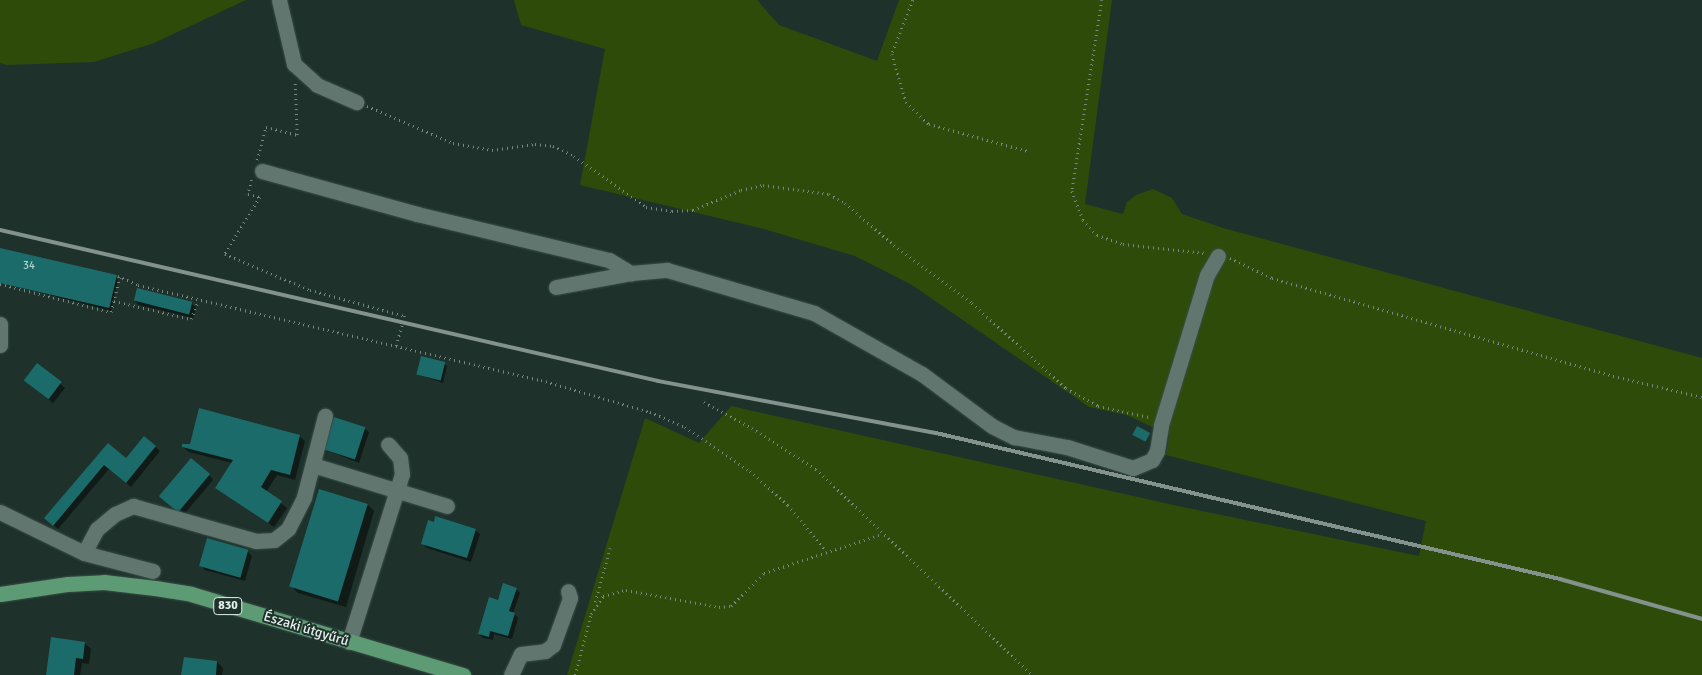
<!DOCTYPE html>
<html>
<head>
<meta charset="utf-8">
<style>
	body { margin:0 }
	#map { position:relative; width:1702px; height:675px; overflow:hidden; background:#1e312b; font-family:Signika,sans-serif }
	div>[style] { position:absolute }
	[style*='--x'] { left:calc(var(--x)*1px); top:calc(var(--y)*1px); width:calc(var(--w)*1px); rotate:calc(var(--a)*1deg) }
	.green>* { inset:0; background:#2f4b0a }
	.shadow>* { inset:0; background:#0007 }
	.building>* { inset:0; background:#1b6b6a; transform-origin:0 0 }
	.path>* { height:2.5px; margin-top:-1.25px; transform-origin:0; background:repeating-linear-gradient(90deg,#778781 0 1px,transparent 0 5px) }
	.roads { filter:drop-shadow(0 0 1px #3b4d48) drop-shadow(0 0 1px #3b4d48) }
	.minor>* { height:15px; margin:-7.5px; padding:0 7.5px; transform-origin:7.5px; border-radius:7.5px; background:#61766f }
	.major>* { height:15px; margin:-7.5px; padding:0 7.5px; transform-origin:7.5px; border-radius:7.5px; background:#5c9b73 }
	.rail>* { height:4px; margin:-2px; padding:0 2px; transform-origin:2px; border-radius:2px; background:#83928d }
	span { translate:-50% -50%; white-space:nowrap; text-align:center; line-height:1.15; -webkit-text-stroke:4px #1e312b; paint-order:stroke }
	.number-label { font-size:11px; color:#b2cfcb }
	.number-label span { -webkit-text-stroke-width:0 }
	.shield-label span { padding:1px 4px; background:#1e312b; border:1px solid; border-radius:4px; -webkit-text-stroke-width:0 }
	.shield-label { font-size:12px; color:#e4f0eb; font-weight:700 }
	.street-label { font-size:14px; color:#e4f0eb }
</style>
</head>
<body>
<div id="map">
	<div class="green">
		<div style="clip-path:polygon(0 0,246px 0,154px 43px,94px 62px,7px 65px,0 63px)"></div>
		<div style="clip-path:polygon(514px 0,757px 0,779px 25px,877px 61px,899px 0,1112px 0,1085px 204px,1123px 214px,1127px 202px,1136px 195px,1153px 189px,1172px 198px,1182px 214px,1223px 228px,1702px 358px,1702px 675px,567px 675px,645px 418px,699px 443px,731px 406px,1178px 506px,1419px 556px,1426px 521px,1166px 455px,1169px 435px,1127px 415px,1089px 407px,912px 285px,855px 256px,760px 228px,580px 185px,605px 49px,521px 25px)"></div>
	</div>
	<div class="shadow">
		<div style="clip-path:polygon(0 249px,116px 277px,118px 280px,111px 311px,0 282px)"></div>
		<div style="clip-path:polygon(135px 301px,191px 303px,196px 308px,193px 318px,139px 305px)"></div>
		<div style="clip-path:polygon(37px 364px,65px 388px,53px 403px,29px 384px)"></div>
		<div style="clip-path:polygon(444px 364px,447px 366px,443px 383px,418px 374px)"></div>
		<div style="clip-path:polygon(364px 428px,369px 432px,359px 463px,327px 450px)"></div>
		<div style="clip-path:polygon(299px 436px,305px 441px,295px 480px,277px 475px,266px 492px,287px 508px,274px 527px,216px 487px,232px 463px,189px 452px,183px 447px)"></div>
		<div style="clip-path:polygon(144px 437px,160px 451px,131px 487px,109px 469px,58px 529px,50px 522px,108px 445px,126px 460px)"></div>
		<div style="clip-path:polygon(209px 475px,213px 480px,185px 513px,165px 500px)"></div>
		<div style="clip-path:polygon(368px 505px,374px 511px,346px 607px,298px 593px,292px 587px)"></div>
		<div style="clip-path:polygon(475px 530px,480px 534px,471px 562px,427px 548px,422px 543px)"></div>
		<div style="clip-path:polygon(247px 551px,252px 556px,245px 581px,205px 570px,201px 565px)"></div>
		<div style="clip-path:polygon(516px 589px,520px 593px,513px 613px,518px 618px,512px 639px,494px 634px,493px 640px,483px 638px,479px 634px)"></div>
		<div style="clip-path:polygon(84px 643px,91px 649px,89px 664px,82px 663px,80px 675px,48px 675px)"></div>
		<div style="clip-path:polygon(217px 662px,223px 668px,222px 675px,183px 675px)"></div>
	</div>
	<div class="building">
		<div style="left:0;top:248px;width:120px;height:34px;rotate:13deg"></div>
		<div style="left:137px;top:288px;width:57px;height:13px;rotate:14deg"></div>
		<div style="left:421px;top:356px;width:25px;height:19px;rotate:14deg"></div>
		<div style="left:37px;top:363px;width:31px;height:22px;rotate:37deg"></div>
		<div style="clip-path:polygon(199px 408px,300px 435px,290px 475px,271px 470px,261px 487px,282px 501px,268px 523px,215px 488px,233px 460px,182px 447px,182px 444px,190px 444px)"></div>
		<div style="left:334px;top:417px;width:33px;height:34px;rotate:18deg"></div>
		<div style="left:1137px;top:426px;width:15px;height:10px;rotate:28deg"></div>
		<div style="clip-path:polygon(144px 436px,156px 446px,126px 483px,104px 465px,53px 526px,44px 518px,108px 443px,126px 458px)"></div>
		<div style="left:191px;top:458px;width:25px;height:50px;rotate:40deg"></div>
		<div style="left:319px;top:489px;width:51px;height:102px;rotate:17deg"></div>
		<div style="clip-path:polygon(435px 516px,476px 529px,467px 558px,421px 544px,428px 520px,434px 522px)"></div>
		<div style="left:207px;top:538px;width:43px;height:29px;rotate:16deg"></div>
		<div style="clip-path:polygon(503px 583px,517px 588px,509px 611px,515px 613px,508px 636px,490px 631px,489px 637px,478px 634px,489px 597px,498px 600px)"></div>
		<div style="clip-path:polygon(51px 637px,85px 642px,83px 659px,76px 658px,74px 675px,46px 675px)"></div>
		<div style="clip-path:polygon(184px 657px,217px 661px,216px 675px,181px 675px)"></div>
	</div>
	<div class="path">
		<div style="--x:913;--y:0;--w:58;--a:111.3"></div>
		<div style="--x:892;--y:54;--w:50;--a:73.7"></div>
		<div style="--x:906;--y:102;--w:32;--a:44"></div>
		<div style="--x:929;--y:124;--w:103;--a:15.3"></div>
		<div style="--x:1102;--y:0;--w:193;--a:98.9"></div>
		<div style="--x:1072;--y:191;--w:31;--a:69"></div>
		<div style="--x:1083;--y:220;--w:21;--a:47"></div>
		<div style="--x:1097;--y:235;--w:28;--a:19"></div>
		<div style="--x:1123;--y:244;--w:82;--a:6.3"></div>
		<div style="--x:367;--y:106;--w:94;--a:23.3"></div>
		<div style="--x:453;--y:143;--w:40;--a:10"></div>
		<div style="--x:492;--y:150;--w:43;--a:-7.9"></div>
		<div style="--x:535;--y:144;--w:18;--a:6"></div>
		<div style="--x:553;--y:146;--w:23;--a:25"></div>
		<div style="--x:574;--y:156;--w:88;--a:35.3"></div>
		<div style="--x:646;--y:207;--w:26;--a:9"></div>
		<div style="--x:672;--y:211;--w:21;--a:-3"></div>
		<div style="--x:693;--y:210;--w:52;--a:-22.6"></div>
		<div style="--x:741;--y:190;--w:23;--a:-13"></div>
		<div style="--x:763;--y:185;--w:67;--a:7.8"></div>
		<div style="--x:829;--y:194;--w:18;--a:29"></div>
		<div style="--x:845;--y:203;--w:65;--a:40.6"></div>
		<div style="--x:894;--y:245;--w:97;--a:36.6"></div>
		<div style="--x:972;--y:303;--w:127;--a:42.1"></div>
		<div style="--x:1066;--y:388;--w:37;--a:29"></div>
		<div style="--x:1098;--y:406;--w:52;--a:12.2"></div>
		<div style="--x:257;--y:160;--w:34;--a:-75"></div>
		<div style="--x:266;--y:127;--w:32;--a:14"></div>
		<div style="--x:297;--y:135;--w:52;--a:-92.2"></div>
		<div style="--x:252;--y:180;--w:15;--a:106"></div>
		<div style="--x:248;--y:194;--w:12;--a:14"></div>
		<div style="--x:260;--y:197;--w:67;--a:121.6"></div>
		<div style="--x:225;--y:254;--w:92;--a:23"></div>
		<div style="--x:310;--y:290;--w:98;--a:15.3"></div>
		<div style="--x:405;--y:316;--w:32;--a:106"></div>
		<div style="--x:1230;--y:258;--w:47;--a:25.5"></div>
		<div style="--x:1272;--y:278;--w:360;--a:16"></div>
		<div style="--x:1618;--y:377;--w:86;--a:13.4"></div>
		<div style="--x:118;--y:276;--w:22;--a:24"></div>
		<div style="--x:138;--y:285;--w:414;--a:13.3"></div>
		<div style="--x:541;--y:380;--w:114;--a:16.4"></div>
		<div style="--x:650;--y:412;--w:38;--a:23"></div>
		<div style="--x:685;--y:427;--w:78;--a:34.1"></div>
		<div style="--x:750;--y:471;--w:51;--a:41.8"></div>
		<div style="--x:788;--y:505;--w:60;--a:50.4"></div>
		<div style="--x:0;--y:284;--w:114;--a:14.2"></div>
		<div style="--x:111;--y:312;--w:36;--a:-76"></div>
		<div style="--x:114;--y:301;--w:79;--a:13.2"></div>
		<div style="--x:191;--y:319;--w:19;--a:-69"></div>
		<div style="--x:704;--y:402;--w:55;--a:28.4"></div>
		<div style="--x:752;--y:428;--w:76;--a:32.6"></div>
		<div style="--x:816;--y:469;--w:298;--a:43.6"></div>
		<div style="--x:595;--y:602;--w:56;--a:-74.5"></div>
		<div style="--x:575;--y:675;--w:63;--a:-75.3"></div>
		<div style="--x:591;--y:614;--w:22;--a:-56"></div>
		<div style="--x:603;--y:596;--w:24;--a:-15"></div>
		<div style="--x:626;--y:590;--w:95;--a:10.4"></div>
		<div style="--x:719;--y:607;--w:12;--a:-5"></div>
		<div style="--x:731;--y:606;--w:47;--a:-45"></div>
		<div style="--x:764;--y:573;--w:124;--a:-18.3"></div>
	</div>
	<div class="roads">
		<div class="minor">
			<div style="--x:279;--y:0;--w:66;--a:76.8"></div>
			<div style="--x:294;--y:64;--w:31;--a:42"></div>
			<div style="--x:317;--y:85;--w:43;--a:23.6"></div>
			<div style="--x:262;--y:171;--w:161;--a:15.5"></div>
			<div style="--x:417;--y:214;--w:197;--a:13.5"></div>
			<div style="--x:609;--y:260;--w:26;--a:31"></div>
			<div style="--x:556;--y:287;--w:76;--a:-10.6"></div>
			<div style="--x:631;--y:273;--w:36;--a:-5"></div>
			<div style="--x:667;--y:270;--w:153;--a:16.3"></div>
			<div style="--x:814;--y:313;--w:124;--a:29.5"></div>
			<div style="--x:922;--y:374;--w:87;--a:36.6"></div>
			<div style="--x:992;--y:426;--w:25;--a:27"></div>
			<div style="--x:1014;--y:437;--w:54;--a:10.7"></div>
			<div style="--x:1067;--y:447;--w:69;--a:17.7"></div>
			<div style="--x:1133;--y:468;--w:21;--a:-23"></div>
			<div style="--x:1152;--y:460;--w:10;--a:-61"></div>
			<div style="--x:1157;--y:451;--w:26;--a:-81"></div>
			<div style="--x:1161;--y:425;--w:157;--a:-73"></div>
			<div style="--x:1207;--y:275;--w:22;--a:-60"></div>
			<div style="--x:0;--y:324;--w:21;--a:90"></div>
			<div style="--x:313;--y:465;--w:140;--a:17"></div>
			<div style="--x:0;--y:512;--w:93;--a:26"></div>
			<div style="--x:84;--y:553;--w:71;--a:14.6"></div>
			<div style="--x:84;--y:553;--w:27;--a:-62"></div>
			<div style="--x:97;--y:529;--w:23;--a:-40"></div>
			<div style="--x:115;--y:514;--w:20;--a:-24"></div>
			<div style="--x:133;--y:506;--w:128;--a:15.9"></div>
			<div style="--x:256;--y:541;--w:18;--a:-3"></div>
			<div style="--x:274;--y:540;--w:18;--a:-38"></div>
			<div style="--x:288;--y:529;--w:36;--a:-63"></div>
			<div style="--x:304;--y:497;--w:84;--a:-75.5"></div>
			<div style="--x:349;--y:642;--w:176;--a:-72.5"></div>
			<div style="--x:402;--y:474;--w:16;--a:-97"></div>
			<div style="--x:400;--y:458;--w:18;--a:-131"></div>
			<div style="--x:511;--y:675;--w:23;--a:-65"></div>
			<div style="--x:521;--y:654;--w:24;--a:-7"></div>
			<div style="--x:545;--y:651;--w:10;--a:-37"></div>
			<div style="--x:553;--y:645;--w:50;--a:-70.1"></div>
			<div style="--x:570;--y:598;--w:7;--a:-106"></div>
		</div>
		<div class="major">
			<div style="--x:0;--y:594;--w:69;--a:-8.4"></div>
			<div style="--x:68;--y:584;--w:36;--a:-3"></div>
			<div style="--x:104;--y:582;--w:51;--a:6.7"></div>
			<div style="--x:155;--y:588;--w:36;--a:9"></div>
			<div style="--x:191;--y:594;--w:284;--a:16.6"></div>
		</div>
	</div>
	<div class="rail">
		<div style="--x:0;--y:230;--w:675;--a:12.92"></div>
		<div style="--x:658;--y:381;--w:283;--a:10.6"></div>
		<div style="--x:936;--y:433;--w:641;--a:13.17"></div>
		<div style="--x:1560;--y:579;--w:148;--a:15.7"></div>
	</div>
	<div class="number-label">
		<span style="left:29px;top:266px">34</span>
	</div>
	<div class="shield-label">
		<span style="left:228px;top:606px">830</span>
	</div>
	<div class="street-label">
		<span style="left:306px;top:629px;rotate:17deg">Északi útgyűrű</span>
	</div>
</div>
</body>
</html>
